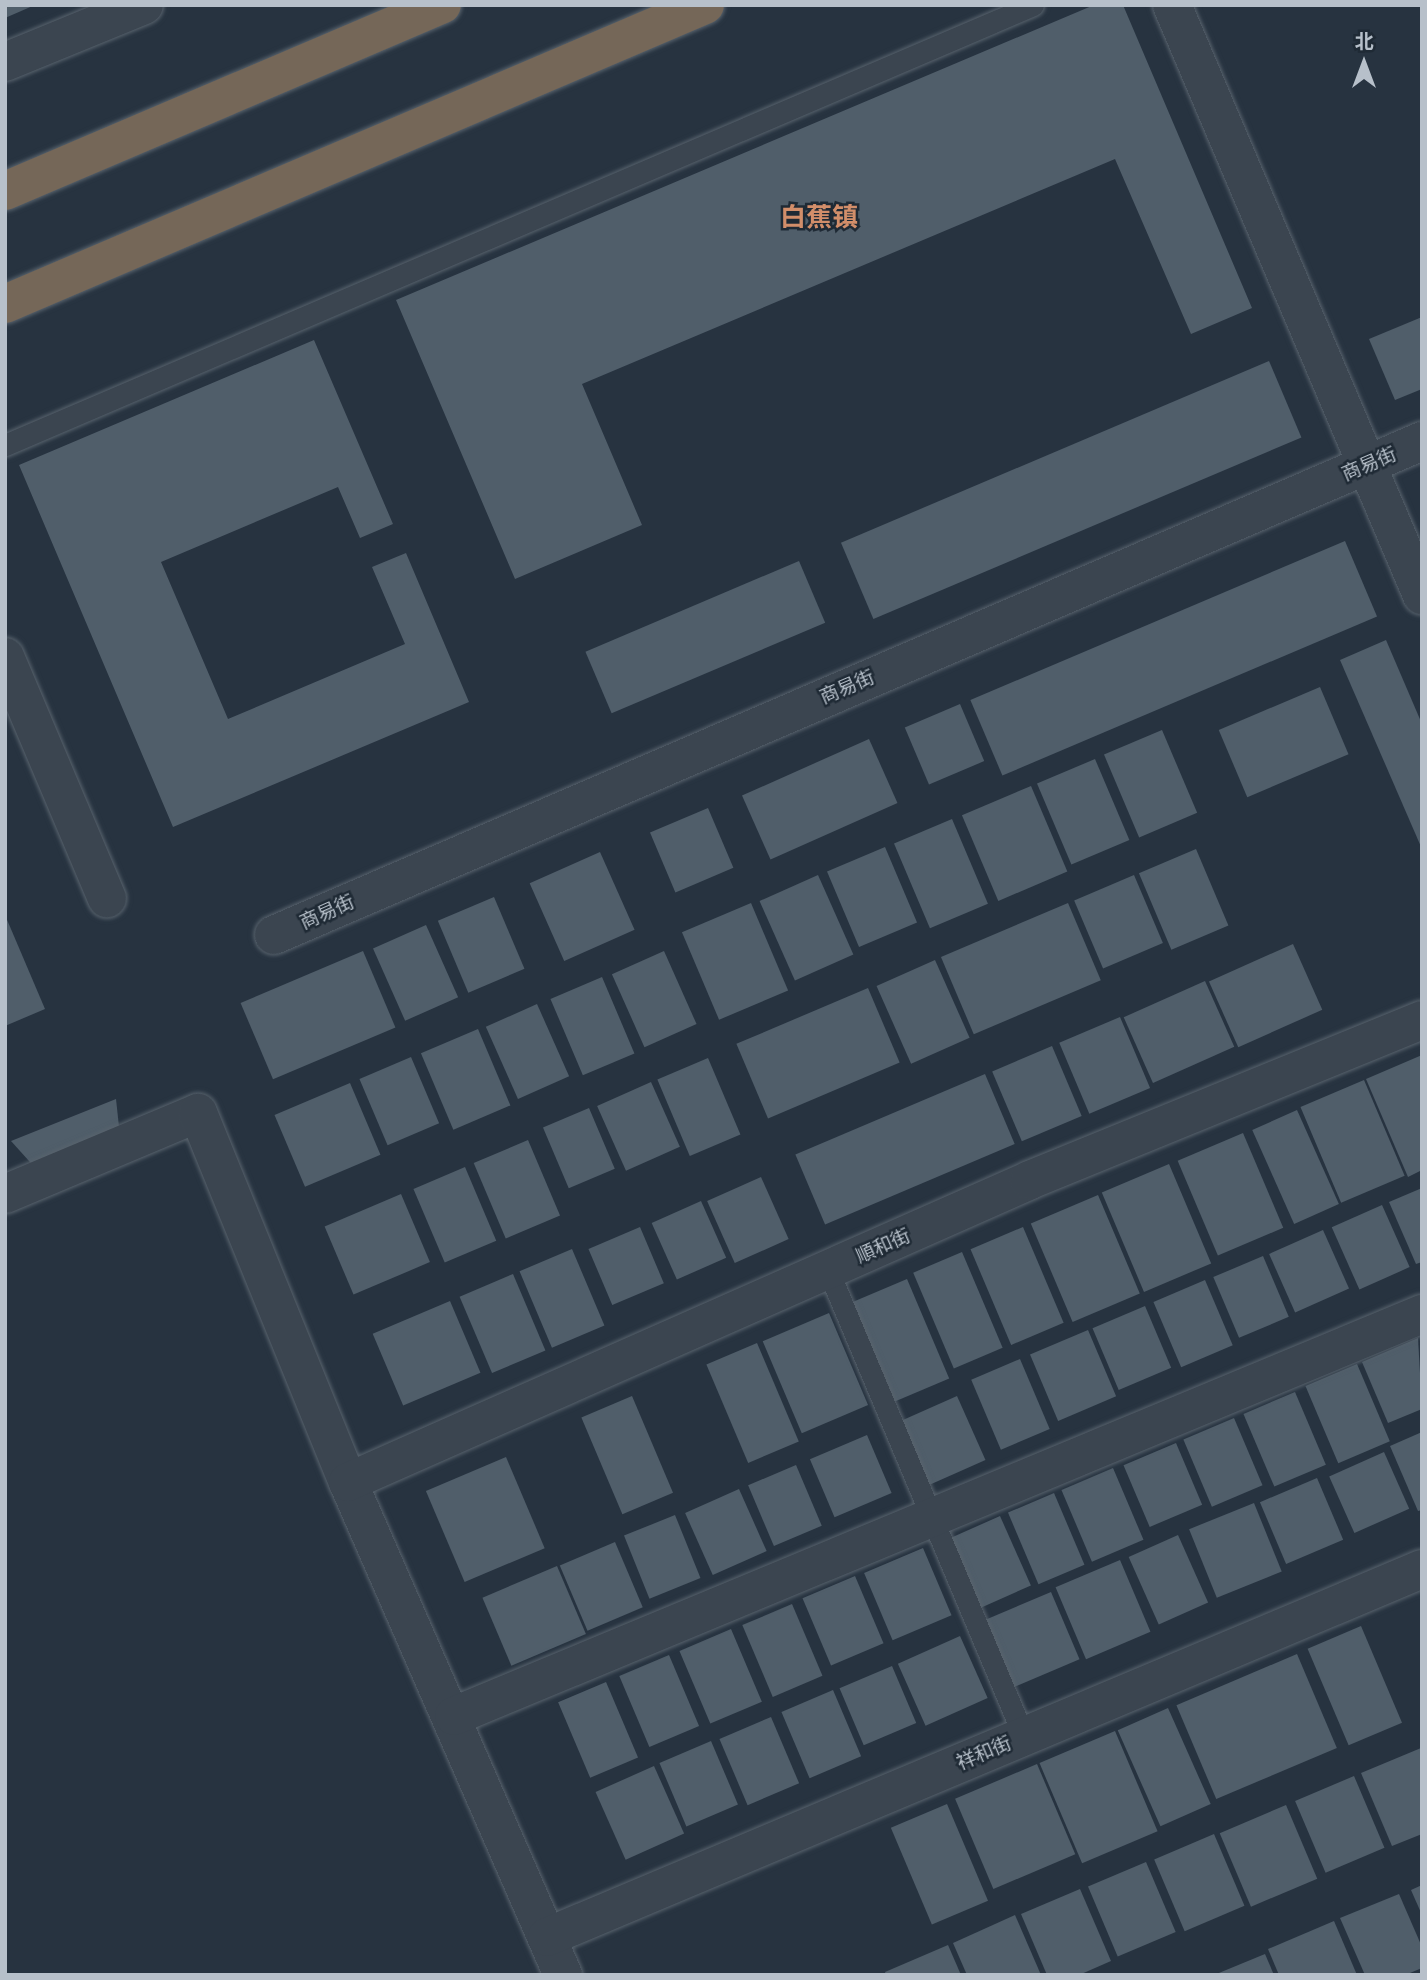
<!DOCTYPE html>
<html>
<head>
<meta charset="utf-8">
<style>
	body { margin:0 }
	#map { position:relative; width:1427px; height:1980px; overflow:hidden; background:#273340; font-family:Cabin,"Noto Sans SC",sans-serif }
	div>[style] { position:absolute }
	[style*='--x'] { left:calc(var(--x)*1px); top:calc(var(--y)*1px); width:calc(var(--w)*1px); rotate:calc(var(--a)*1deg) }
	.building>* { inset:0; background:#505e6a; transform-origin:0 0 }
	.roads { filter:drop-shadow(0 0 2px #58636d) drop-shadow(0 0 2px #58636d) }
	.lane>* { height:21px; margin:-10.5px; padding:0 10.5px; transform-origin:10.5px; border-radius:10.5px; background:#3b4550 }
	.street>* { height:38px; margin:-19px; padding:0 19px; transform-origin:19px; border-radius:19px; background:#3b4550 }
	.highway>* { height:38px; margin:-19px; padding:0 19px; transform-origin:19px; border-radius:19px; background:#756758 }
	span { translate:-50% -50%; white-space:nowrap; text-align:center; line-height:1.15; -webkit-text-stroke:5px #1f2a35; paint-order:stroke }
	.street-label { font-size:19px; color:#b7c0ca }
	.district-label { font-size:26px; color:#d28e6a; font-weight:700 }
	.frame { position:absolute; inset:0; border:7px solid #b7c0ca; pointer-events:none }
	.north { position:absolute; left:1329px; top:28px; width:70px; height:70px; -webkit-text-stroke:5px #1f2a35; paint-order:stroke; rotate:0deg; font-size:19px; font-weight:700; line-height:28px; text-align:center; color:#b7c0ca }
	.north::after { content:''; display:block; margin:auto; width:24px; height:32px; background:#b7c0ca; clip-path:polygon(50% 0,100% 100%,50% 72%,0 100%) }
</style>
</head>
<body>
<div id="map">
	<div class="building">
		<div style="clip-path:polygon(5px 5px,35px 5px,5px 18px)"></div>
		<div style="clip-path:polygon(1094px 5px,1123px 5px,1252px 308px,1191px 334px,1115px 159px,582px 384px,642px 525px,515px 579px,396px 300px)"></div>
		<div style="clip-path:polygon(1422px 317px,1422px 389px,1395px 400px,1369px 339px)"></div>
		<div style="clip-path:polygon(314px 340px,393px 524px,360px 538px,338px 487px,161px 562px,228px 719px,405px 644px,372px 567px,406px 553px,469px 702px,173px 827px,19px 465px)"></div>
		<div style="left:1269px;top:361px;width:83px;height:465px;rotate:67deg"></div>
		<div style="left:1345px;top:541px;width:82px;height:407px;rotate:67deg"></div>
		<div style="left:799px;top:561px;width:67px;height:232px;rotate:67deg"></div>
		<div style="clip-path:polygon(1386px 640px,1422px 724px,1422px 849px,1340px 660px)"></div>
		<div style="left:1320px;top:687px;width:73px;height:110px;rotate:67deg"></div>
		<div style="left:960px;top:704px;width:62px;height:60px;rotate:67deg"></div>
		<div style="left:1162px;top:730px;width:90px;height:63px;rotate:67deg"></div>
		<div style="left:869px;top:739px;width:70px;height:139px;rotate:66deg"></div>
		<div style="left:1095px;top:759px;width:88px;height:63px;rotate:67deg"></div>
		<div style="left:1031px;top:786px;width:93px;height:75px;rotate:67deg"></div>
		<div style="left:708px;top:808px;width:65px;height:63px;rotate:67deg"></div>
		<div style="left:952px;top:819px;width:92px;height:63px;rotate:67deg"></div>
		<div style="left:885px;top:847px;width:82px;height:63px;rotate:67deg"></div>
		<div style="left:1196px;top:849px;width:83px;height:62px;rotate:67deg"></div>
		<div style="left:600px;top:852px;width:85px;height:77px;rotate:66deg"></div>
		<div style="left:818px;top:875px;width:87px;height:64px;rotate:66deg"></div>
		<div style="left:1134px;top:875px;width:74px;height:65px;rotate:67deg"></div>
		<div style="left:494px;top:897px;width:78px;height:61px;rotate:67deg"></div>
		<div style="left:751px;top:903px;width:95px;height:75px;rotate:67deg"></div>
		<div style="left:1068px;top:903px;width:84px;height:138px;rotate:67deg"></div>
		<div style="clip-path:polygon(5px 915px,45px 1009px,5px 1026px)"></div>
		<div style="left:426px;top:925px;width:79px;height:58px;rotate:66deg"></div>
		<div style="left:1293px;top:944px;width:72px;height:92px;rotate:66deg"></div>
		<div style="left:363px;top:951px;width:83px;height:133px;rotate:67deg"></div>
		<div style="left:664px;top:951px;width:80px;height:57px;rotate:66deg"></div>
		<div style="left:935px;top:960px;width:85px;height:64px;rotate:66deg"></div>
		<div style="left:602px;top:977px;width:83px;height:56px;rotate:67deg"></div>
		<div style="left:1205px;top:981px;width:72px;height:89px;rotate:66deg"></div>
		<div style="left:868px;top:988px;width:81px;height:143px;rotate:67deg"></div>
		<div style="left:537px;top:1004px;width:79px;height:56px;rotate:66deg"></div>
		<div style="left:1120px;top:1017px;width:77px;height:66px;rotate:67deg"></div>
		<div style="left:478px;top:1029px;width:83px;height:62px;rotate:67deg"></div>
		<div style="left:1052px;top:1046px;width:76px;height:65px;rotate:67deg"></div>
		<div style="clip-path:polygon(1422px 1055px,1422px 1170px,1408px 1177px,1366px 1079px)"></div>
		<div style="left:411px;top:1057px;width:72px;height:56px;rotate:67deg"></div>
		<div style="left:708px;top:1058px;width:83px;height:55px;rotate:67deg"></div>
		<div style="left:985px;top:1074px;width:76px;height:206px;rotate:67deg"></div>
		<div style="left:1364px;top:1080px;width:104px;height:69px;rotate:67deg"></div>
		<div style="left:651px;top:1082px;width:71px;height:59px;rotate:66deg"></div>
		<div style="left:350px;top:1083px;width:78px;height:82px;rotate:67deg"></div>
		<div style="clip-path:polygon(116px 1099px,120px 1136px,38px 1171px,11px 1141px)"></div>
		<div style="left:589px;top:1108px;width:66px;height:50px;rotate:67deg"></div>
		<div style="left:1297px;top:1110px;width:103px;height:49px;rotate:66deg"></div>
		<div style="left:1243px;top:1133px;width:103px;height:71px;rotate:67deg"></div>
		<div style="left:528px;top:1140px;width:82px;height:59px;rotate:67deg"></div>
		<div style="left:1169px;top:1164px;width:108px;height:73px;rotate:67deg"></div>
		<div style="left:465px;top:1167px;width:80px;height:56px;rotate:67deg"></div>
		<div style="left:761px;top:1177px;width:68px;height:59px;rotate:66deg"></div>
		<div style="clip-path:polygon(1422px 1188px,1422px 1262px,1416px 1264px,1389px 1202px)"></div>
		<div style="left:401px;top:1194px;width:74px;height:83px;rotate:67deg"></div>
		<div style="left:1098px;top:1195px;width:107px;height:73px;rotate:67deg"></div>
		<div style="left:701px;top:1201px;width:62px;height:54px;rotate:66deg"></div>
		<div style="left:1382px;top:1205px;width:68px;height:55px;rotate:66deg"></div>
		<div style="left:640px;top:1227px;width:61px;height:56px;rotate:67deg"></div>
		<div style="left:1023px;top:1227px;width:104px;height:57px;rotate:67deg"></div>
		<div style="left:1323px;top:1230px;width:64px;height:59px;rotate:66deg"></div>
		<div style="left:572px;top:1249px;width:83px;height:57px;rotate:67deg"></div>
		<div style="left:962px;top:1252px;width:104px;height:53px;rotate:67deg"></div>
		<div style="left:1263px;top:1256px;width:66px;height:54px;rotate:67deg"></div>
		<div style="left:513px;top:1274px;width:83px;height:58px;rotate:67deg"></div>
		<div style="left:907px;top:1279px;width:108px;height:59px;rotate:67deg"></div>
		<div style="left:1205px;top:1280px;width:71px;height:56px;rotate:67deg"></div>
		<div style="left:450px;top:1301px;width:78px;height:84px;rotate:67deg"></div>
		<div style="left:1145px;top:1306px;width:67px;height:57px;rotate:67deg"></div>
		<div style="left:829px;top:1313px;width:100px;height:72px;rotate:67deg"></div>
		<div style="left:1088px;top:1330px;width:72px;height:63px;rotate:67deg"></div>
		<div style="clip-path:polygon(1418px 1338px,1422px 1409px,1388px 1423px,1362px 1362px)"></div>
		<div style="left:757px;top:1343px;width:107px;height:55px;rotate:67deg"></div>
		<div style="left:1020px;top:1359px;width:76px;height:53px;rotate:67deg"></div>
		<div style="left:1357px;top:1364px;width:84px;height:56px;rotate:67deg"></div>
		<div style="left:1295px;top:1392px;width:79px;height:56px;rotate:67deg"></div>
		<div style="left:632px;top:1396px;width:105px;height:55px;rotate:67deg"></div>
		<div style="left:957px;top:1396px;width:70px;height:66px;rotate:66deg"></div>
		<div style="left:1234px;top:1418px;width:73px;height:55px;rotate:67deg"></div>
		<div style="clip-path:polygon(1422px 1432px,1422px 1510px,1418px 1511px,1390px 1446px)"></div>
		<div style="left:867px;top:1435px;width:63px;height:62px;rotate:67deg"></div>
		<div style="left:1176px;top:1443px;width:67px;height:57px;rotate:67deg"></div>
		<div style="left:1384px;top:1452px;width:62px;height:60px;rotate:66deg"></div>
		<div style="left:506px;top:1457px;width:99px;height:87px;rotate:67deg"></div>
		<div style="left:796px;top:1465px;width:66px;height:52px;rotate:67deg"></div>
		<div style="left:1113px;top:1468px;width:78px;height:56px;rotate:67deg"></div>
		<div style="left:1317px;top:1478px;width:67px;height:62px;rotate:67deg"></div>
		<div style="left:739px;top:1489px;width:68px;height:59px;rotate:66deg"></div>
		<div style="left:1054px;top:1493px;width:78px;height:50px;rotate:67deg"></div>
		<div style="left:1254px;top:1503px;width:74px;height:70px;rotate:68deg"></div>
		<div style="left:675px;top:1515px;width:68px;height:55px;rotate:68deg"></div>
		<div style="left:1000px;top:1516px;width:76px;height:56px;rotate:66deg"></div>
		<div style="left:1178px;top:1535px;width:74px;height:54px;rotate:66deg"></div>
		<div style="left:615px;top:1542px;width:71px;height:60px;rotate:67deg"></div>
		<div style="left:923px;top:1548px;width:73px;height:64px;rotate:67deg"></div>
		<div style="left:1120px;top:1560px;width:78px;height:70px;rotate:67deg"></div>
		<div style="left:557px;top:1566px;width:74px;height:81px;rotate:67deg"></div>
		<div style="left:855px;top:1576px;width:73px;height:57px;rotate:67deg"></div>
		<div style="left:1051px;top:1592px;width:73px;height:75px;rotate:67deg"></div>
		<div style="left:792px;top:1604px;width:78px;height:54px;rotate:67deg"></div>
		<div style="left:1361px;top:1626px;width:105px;height:58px;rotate:67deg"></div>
		<div style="left:731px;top:1629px;width:79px;height:56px;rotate:67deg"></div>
		<div style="left:960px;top:1636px;width:68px;height:68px;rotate:66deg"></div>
		<div style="left:1297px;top:1654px;width:102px;height:131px;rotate:67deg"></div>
		<div style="left:669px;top:1655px;width:77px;height:54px;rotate:67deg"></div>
		<div style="left:892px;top:1666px;width:62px;height:57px;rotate:67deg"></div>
		<div style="left:606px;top:1682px;width:82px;height:52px;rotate:67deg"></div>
		<div style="left:833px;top:1690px;width:72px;height:56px;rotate:67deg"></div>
		<div style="left:1168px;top:1708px;width:105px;height:55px;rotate:66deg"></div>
		<div style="left:771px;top:1717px;width:72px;height:56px;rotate:67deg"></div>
		<div style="left:1115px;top:1731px;width:109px;height:82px;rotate:67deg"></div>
		<div style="left:711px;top:1741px;width:69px;height:56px;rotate:67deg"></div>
		<div style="clip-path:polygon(1421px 1748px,1422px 1834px,1392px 1846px,1361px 1773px)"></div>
		<div style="left:1037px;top:1764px;width:98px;height:89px;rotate:67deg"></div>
		<div style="left:654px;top:1766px;width:74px;height:64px;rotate:66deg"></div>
		<div style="left:1354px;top:1776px;width:78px;height:64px;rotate:67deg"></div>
		<div style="left:947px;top:1804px;width:105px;height:61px;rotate:67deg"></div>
		<div style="left:1286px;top:1805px;width:80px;height:72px;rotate:67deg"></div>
		<div style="left:1214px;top:1834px;width:78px;height:65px;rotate:67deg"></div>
		<div style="left:1146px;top:1862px;width:76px;height:63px;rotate:67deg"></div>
		<div style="clip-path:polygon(1422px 1885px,1422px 1915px,1411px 1890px)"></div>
		<div style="clip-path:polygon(1080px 1889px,1111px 1961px,1079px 1975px,1047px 1975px,1021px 1914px)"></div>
		<div style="clip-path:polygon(1399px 1894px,1422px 1947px,1422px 1968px,1405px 1975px,1365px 1975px,1340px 1918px)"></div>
		<div style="clip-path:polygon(1015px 1915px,1041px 1975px,967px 1975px,953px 1943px)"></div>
		<div style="clip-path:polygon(1334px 1921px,1357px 1975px,1279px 1975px,1268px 1949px)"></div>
		<div style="clip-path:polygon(948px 1945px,961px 1975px,886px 1975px,885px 1972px)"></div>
		<div style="clip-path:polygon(1265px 1954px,1274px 1975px,1214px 1975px)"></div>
	</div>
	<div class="roads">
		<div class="lane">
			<div style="--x:5;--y:445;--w:1118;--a:-23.17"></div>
			<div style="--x:828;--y:1270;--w:506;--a:67.23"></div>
		</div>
		<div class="street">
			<div style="--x:1172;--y:5;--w:641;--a:67.04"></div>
			<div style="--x:5;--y:62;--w:150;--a:-22.3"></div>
			<div style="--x:5;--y:657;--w:262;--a:67.1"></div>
			<div style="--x:274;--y:935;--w:1250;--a:-23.28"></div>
			<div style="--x:5;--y:1194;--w:209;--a:-22.8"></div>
			<div style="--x:198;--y:1113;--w:398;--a:67.9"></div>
			<div style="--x:348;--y:1482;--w:538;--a:66.44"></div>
			<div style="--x:348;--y:1482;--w:746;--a:-23.88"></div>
			<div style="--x:1030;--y:1180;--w:423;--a:-22.2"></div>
			<div style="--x:454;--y:1716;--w:1048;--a:-22.55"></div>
			<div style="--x:547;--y:1937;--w:949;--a:-22.81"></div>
		</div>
		<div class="highway">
			<div style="--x:5;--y:191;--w:475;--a:-23.1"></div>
			<div style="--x:5;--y:304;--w:761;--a:-23.13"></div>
		</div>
	</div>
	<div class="street-label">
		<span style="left:1369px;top:464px;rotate:-23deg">商易街</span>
		<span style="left:847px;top:687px;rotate:-23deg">商易街</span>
		<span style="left:327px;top:912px;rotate:-24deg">商易街</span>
		<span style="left:883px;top:1246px;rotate:-24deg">順和街</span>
		<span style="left:984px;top:1753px;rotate:-23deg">祥和街</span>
	</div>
	<div class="district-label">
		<span style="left:819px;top:218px">白蕉镇</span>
	</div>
	<div class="frame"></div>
	<div class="north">北</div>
</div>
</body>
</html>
